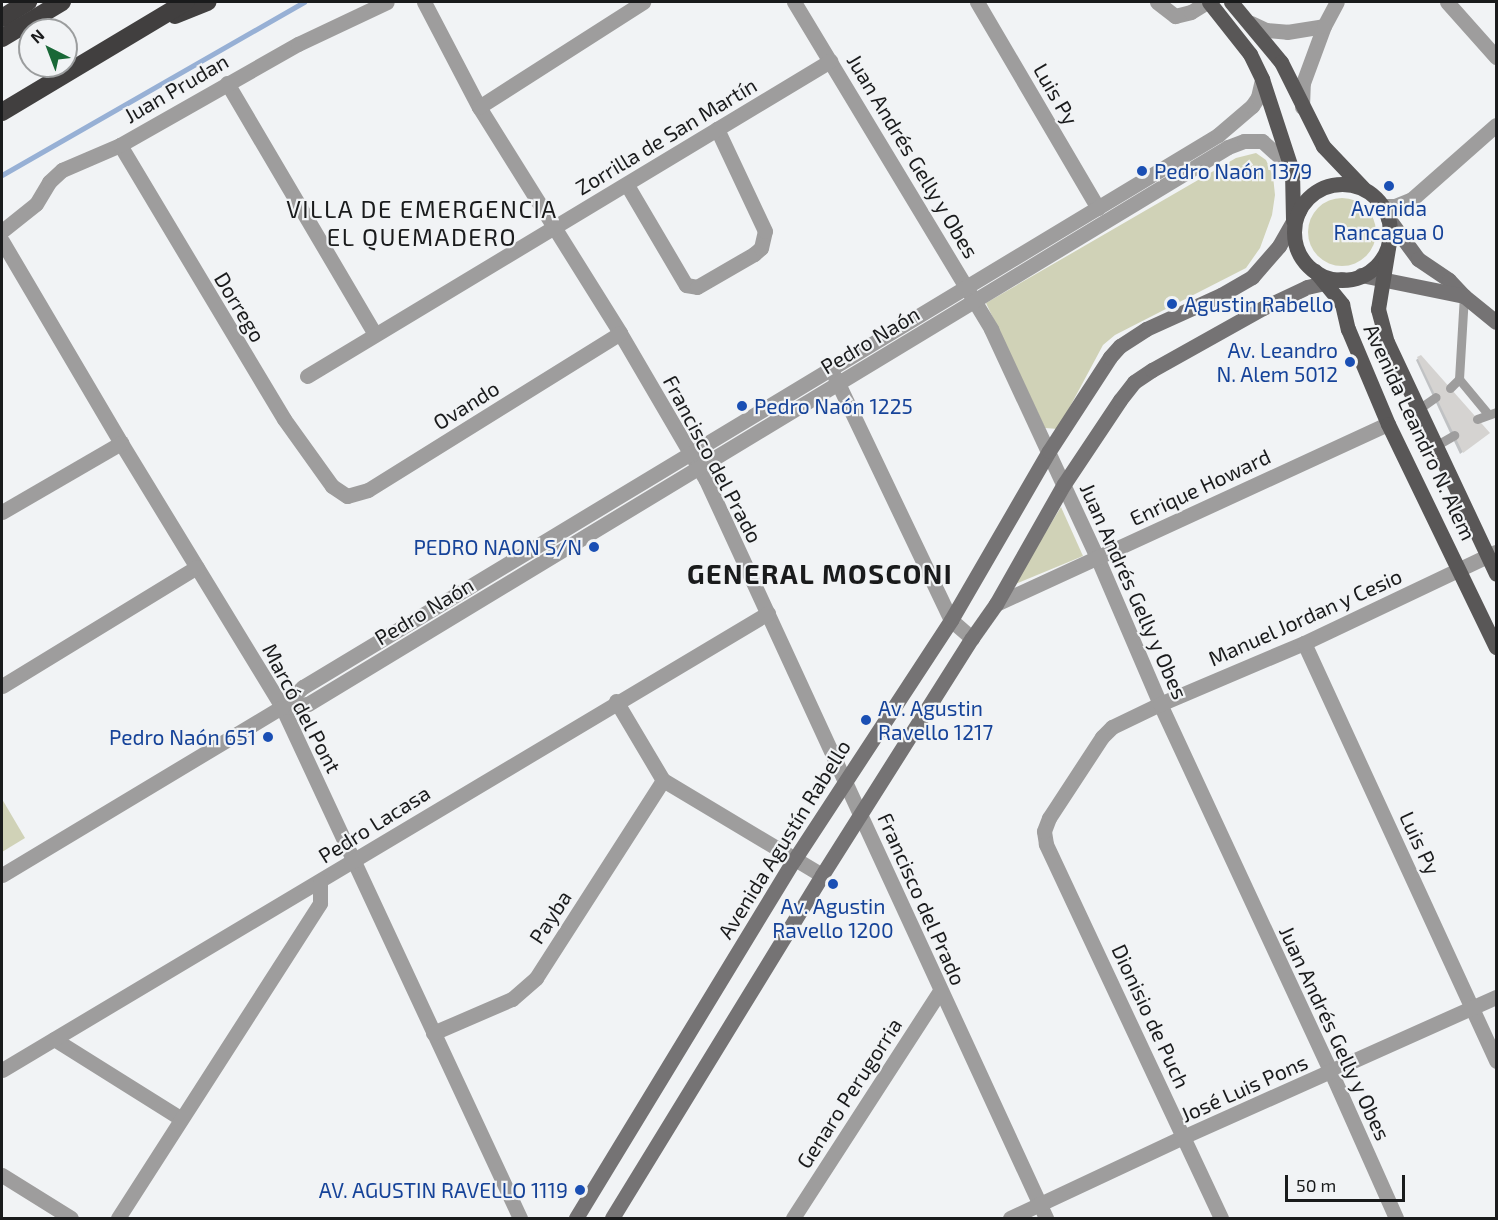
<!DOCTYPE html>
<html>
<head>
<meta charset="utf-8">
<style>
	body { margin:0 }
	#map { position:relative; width:1498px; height:1220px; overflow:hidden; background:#f1f3f5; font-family:"Exo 2",sans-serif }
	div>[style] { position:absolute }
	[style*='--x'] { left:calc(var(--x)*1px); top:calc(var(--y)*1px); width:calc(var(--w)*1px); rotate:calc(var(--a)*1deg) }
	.green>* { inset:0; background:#d0d2b7 }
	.round { border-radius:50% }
	.shadow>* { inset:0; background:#0003 }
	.stream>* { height:4.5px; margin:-2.25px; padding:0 2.25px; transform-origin:2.25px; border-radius:2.25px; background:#97b0d5 }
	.building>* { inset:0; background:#d5d3d1 }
	.service>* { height:9px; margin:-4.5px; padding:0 4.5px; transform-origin:4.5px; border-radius:4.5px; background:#9e9d9d }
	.minor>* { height:15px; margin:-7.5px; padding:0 7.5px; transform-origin:7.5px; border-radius:7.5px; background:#9e9d9d }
	.secondary>* { height:15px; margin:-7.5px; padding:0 7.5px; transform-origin:7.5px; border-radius:7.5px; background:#757374 }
	.primary>* { height:15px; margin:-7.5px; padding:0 7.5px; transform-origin:7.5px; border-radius:7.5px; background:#595757 }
	.primary>.ring { margin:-7.5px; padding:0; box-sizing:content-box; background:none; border:15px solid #595757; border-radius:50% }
	.motorway>* { height:18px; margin:-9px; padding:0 9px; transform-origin:9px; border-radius:9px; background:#413f3f }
	.dots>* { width:16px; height:16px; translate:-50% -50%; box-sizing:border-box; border:3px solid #f1f3f5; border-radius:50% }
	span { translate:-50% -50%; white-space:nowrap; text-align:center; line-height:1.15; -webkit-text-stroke:4.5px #f1f3f5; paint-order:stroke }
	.street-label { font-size:21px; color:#1a1b1c }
	.transit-label { font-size:21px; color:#164399 }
	.left { translate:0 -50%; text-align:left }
	.right { translate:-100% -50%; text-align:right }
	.quarter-label { font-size:24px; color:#1a1b1c; letter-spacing:1.5px }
	.district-label { font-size:27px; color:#1a1b1c; font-weight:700; letter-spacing:1.5px }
	.frame { position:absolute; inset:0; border:3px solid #1a1b1c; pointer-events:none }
	.north { position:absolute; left:18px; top:18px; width:60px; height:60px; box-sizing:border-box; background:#f1f3f5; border:2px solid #9b9d9e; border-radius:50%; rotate:318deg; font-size:16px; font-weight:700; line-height:24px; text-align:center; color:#1a1b1c }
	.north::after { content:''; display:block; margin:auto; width:21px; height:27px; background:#196837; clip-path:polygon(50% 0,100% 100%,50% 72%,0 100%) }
	.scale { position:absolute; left:1285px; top:1175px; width:120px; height:27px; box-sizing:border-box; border:3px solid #1a1b1c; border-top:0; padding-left:8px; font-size:18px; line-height:21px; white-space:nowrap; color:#1a1b1c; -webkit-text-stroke:4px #f1f3f5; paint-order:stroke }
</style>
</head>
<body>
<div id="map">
	<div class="green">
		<div style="clip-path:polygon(1256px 153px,1266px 160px,1273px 176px,1275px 195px,1272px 215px,1260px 248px,1246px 268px,1115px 335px,1103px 345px,1058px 429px,1045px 428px,986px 303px,1236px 158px)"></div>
		<div class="round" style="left:1308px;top:198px;width:68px;height:68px"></div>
		<div style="clip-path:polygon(1061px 507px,1083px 556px,1013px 585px)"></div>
		<div style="clip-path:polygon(2px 799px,25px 838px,2px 852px)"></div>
	</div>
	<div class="shadow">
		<div style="clip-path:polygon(1420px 357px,1485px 435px,1460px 454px,1416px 360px)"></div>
	</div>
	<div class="stream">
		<div style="--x:2;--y:175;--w:348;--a:-29.8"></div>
	</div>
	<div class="building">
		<div style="clip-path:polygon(1421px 355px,1490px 433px,1463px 453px,1417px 357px)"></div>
	</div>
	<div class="service">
		<div style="--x:1459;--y:379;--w:45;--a:50.4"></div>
		<div style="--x:1450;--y:388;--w:13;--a:-45"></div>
		<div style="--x:1459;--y:379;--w:83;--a:-86.6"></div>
		<div style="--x:1420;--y:408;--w:19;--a:-35"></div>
		<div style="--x:1477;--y:419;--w:20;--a:-20"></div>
		<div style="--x:1437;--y:445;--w:20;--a:-30"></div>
	</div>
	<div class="minor">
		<div style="--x:424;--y:2;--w:119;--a:62.4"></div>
		<div style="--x:479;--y:107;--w:266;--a:58"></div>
		<div style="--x:620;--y:333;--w:170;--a:59.7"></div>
		<div style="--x:706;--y:480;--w:813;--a:65.26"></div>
		<div style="--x:794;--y:2;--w:382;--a:58.9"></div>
		<div style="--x:991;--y:329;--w:251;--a:65.1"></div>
		<div style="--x:1097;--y:557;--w:160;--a:66.8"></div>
		<div style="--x:1160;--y:704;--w:406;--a:65.1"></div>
		<div style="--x:1331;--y:1072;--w:160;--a:66"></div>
		<div style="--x:977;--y:2;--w:239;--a:59.6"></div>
		<div style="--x:1157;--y:2;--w:23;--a:38"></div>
		<div style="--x:1175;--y:16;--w:16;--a:-14"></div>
		<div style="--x:1191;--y:12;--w:19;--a:-32"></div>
		<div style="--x:1447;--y:2;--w:74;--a:48.3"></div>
		<div style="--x:1251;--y:23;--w:17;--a:25"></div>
		<div style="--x:1266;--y:30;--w:21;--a:5"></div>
		<div style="--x:1287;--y:32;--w:37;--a:-9"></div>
		<div style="--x:227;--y:83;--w:291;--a:59.5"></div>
		<div style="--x:479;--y:107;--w:195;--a:-32.6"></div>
		<div style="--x:1302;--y:107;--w:24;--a:-88"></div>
		<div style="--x:1303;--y:83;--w:61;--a:-69.8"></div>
		<div style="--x:1324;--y:26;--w:27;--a:-62"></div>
		<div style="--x:120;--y:145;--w:319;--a:59.1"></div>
		<div style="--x:284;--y:419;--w:82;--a:54.4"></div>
		<div style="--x:332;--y:486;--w:18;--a:34"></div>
		<div style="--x:347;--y:496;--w:22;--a:-16"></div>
		<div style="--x:368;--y:490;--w:297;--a:-31.9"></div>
		<div style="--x:627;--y:185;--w:116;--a:59.5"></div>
		<div style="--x:686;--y:285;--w:11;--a:10"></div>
		<div style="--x:697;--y:287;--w:66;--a:-30.1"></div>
		<div style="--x:754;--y:254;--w:9;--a:-41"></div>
		<div style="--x:761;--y:248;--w:17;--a:-77"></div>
		<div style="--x:765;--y:231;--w:113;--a:-115.2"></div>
		<div style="--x:1382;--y:206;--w:13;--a:0"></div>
		<div style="--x:1395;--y:206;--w:18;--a:-22"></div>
		<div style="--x:1412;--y:199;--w:112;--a:-41.4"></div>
		<div style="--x:2;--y:231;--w:43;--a:-38.5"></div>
		<div style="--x:36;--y:204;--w:26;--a:-59"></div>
		<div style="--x:49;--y:182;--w:18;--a:-43"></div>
		<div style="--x:62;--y:170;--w:63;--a:-23.3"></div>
		<div style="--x:120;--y:145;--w:205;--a:-29.6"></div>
		<div style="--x:298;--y:44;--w:98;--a:-25.3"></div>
		<div style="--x:2;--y:241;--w:234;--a:59.5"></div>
		<div style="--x:121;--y:443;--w:309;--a:58.6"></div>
		<div style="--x:282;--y:707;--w:564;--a:65.03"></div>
		<div style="--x:307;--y:376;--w:611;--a:-31.06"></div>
		<div style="--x:835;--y:377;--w:269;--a:64.5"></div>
		<div style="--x:951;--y:620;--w:28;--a:41"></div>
		<div style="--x:2;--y:512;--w:138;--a:-30.1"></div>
		<div style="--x:996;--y:604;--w:431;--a:-24.7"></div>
		<div style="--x:1304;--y:643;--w:460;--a:65.3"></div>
		<div style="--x:2;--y:686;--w:228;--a:-31.4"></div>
		<div style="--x:616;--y:701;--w:92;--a:59.3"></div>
		<div style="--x:663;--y:780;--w:185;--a:30.9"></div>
		<div style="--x:282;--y:707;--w:26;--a:-7"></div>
		<div style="--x:308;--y:704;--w:1075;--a:-31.19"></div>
		<div style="--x:1228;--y:147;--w:17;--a:-21"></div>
		<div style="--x:1244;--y:141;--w:18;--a:0"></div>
		<div style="--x:1262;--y:141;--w:38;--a:42"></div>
		<div style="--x:2;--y:875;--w:327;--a:-31"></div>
		<div style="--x:282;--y:707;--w:29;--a:-44"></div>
		<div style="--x:303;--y:687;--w:1069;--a:-31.1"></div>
		<div style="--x:1218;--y:135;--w:45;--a:-40.5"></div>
		<div style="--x:1252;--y:106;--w:11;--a:-56"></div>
		<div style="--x:1258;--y:97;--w:18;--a:-77"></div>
		<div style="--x:433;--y:1033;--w:86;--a:-23.3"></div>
		<div style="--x:512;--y:999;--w:32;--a:-41"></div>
		<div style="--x:536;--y:978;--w:235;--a:-57.3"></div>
		<div style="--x:54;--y:1039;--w:149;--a:32.1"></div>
		<div style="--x:2;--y:1070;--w:892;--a:-30.82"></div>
		<div style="--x:2;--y:1175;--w:81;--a:31.9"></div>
		<div style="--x:118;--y:1218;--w:374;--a:-57.3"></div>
		<div style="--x:320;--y:903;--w:22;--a:-90"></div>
		<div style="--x:793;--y:1218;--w:270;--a:-57.1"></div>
		<div style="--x:1010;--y:1218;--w:193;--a:-25.1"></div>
		<div style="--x:1185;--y:1136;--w:341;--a:-24.1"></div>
		<div style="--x:1221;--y:1218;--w:413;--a:-115.1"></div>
		<div style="--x:1046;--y:844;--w:13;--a:-99"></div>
		<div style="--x:1044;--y:831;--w:14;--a:-69"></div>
		<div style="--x:1049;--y:818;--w:97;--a:-56.8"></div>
		<div style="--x:1102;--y:737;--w:14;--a:-45"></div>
		<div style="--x:1112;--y:727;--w:53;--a:-25.6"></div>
		<div style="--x:1160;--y:704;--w:156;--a:-23"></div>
		<div style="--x:1304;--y:643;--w:212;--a:-25.4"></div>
	</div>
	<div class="secondary">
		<div style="--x:1388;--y:218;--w:51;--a:53.8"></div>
		<div style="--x:1418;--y:259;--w:37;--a:34"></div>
		<div style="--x:1449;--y:280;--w:22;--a:47"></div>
		<div style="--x:1464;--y:296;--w:41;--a:39.1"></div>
		<div style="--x:1361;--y:275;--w:105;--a:11.5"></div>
		<div style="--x:576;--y:1218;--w:419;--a:-58.7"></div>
		<div style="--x:794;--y:860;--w:287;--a:-56.8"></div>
		<div style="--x:951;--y:620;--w:195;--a:-59.9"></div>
		<div style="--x:1049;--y:451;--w:112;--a:-57"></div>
		<div style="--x:1110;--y:357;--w:15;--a:-48"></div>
		<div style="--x:1120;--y:346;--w:31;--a:-33"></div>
		<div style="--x:1146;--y:329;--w:82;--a:-24.4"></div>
		<div style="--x:1221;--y:295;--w:36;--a:-30"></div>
		<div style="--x:1252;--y:277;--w:41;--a:-48.9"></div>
		<div style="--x:1279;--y:246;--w:40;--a:-60.3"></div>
		<div style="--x:612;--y:1218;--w:402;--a:-58.5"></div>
		<div style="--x:822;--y:875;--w:280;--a:-57.7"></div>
		<div style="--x:972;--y:638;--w:42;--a:-54.8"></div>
		<div style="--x:996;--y:604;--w:138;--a:-60.5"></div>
		<div style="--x:1064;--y:484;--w:101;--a:-56.3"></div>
		<div style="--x:1120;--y:400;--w:23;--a:-52"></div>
		<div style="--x:1134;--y:382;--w:22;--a:-34"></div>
		<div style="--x:1152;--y:370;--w:127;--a:-29.2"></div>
		<div style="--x:1263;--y:308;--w:49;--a:-25.5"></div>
		<div style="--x:1307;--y:287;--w:36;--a:-13"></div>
	</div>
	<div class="primary">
		<div style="--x:1209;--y:2;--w:66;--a:51.7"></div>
		<div style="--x:1250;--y:54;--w:28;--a:64"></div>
		<div style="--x:1262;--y:79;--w:97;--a:71.9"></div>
		<div style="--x:1292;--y:171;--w:49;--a:88.8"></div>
		<div style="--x:1231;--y:2;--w:78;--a:50.2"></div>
		<div style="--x:1281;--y:62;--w:94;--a:63.4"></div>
		<div style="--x:1323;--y:146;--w:58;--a:46.4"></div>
		<div class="ring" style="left:1294px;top:184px;width:81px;height:81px"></div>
		<div style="--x:1389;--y:242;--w:68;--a:99.3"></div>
		<div style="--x:1378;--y:309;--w:34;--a:75"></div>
		<div style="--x:1387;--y:342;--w:256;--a:64.8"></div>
		<div style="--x:1315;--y:271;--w:43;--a:50.7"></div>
		<div style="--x:1342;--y:304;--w:26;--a:77"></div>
		<div style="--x:1348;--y:329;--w:103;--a:67.2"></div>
		<div style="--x:1388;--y:424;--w:248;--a:64.2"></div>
	</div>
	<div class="motorway">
		<div style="--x:175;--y:15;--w:35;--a:-22"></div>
		<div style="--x:2;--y:18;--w:31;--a:-32"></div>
		<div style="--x:2;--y:38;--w:70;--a:-31"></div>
		<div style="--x:2;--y:112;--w:214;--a:-30.9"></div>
	</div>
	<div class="dots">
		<div style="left:1142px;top:171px;background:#1a4fb4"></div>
		<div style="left:1389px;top:186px;background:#1a4fb4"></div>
		<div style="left:1172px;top:304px;background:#1a4fb4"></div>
		<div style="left:1350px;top:362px;background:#1a4fb4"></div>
		<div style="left:742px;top:406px;background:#1a4fb4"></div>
		<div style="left:594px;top:547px;background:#1a4fb4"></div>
		<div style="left:866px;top:720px;background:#1a4fb4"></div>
		<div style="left:268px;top:737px;background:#1a4fb4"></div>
		<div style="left:833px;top:884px;background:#1a4fb4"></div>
		<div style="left:580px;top:1190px;background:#1a4fb4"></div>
	</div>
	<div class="street-label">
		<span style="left:176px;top:88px;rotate:-30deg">Juan Prudan</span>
		<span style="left:1056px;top:94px;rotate:60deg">Luis Py</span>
		<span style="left:666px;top:136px;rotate:-31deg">Zorrilla de San Martín</span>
		<span style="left:913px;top:156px;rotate:59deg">Juan Andrés Gelly y Obes</span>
		<span style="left:240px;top:307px;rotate:59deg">Dorrego</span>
		<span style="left:870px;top:340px;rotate:-31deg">Pedro Naón</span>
		<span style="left:466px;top:405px;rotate:-32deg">Ovando</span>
		<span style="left:1420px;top:432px;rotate:65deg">Avenida Leandro N. Alem</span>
		<span style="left:713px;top:459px;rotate:62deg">Francisco del Prado</span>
		<span style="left:1200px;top:487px;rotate:-25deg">Enrique Howard</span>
		<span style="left:1134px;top:591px;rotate:66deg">Juan Andrés Gelly y Obes</span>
		<span style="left:424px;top:611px;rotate:-31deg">Pedro Naón</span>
		<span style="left:1305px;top:617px;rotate:-24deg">Manuel Jordan y Cesio</span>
		<span style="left:302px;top:708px;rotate:62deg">Marcó del Pont</span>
		<span style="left:374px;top:824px;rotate:-32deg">Pedro Lacasa</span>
		<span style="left:784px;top:839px;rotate:-58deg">Avenida Agustín Rabello</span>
		<span style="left:1420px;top:843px;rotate:65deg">Luis Py</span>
		<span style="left:922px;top:899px;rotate:66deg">Francisco del Prado</span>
		<span style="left:550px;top:917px;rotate:-57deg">Payba</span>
		<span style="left:1151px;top:1016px;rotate:65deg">Dionisio de Puch</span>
		<span style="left:1335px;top:1033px;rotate:65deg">Juan Andrés Gelly y Obes</span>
		<span style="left:1244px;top:1088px;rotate:-24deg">José Luis Pons</span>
		<span style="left:849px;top:1093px;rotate:-57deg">Genaro Perugorria</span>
	</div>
	<div class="transit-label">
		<span class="left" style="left:1154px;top:171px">Pedro Naón 1379</span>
		<span style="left:1389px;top:220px">Avenida<br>Rancagua 0</span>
		<span class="left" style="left:1184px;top:304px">Agustin Rabello</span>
		<span class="right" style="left:1338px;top:362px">Av. Leandro<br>N. Alem 5012</span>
		<span class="left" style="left:754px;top:406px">Pedro Naón 1225</span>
		<span class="right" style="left:582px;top:547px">PEDRO NAON S/N</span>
		<span class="left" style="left:878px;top:720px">Av. Agustin<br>Ravello 1217</span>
		<span class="right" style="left:256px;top:737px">Pedro Naón 651</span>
		<span style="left:833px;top:918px">Av. Agustin<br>Ravello 1200</span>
		<span class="right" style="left:568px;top:1190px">AV. AGUSTIN RAVELLO 1119</span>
	</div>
	<div class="quarter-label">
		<span style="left:422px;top:223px">VILLA DE EMERGENCIA<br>EL QUEMADERO</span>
	</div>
	<div class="district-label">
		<span style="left:820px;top:574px">GENERAL MOSCONI</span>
	</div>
	<div class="frame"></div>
	<div class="north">N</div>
	<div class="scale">50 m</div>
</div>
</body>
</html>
